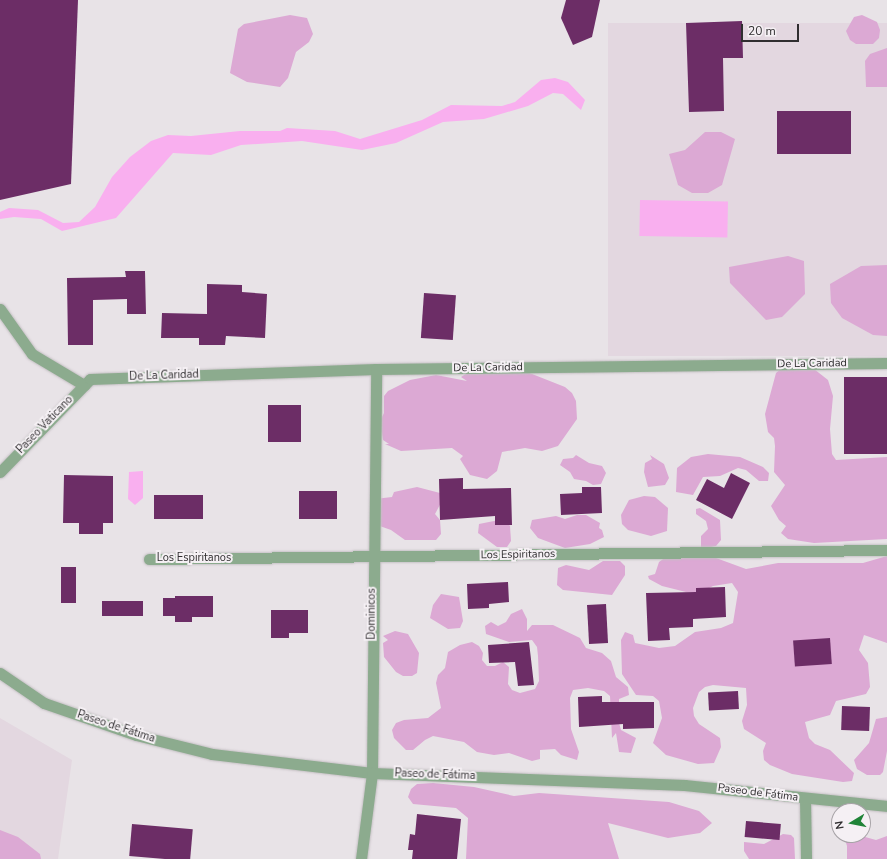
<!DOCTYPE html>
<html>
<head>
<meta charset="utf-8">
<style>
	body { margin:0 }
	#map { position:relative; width:887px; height:859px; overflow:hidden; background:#e8e3e7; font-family:"Nunito Sans",sans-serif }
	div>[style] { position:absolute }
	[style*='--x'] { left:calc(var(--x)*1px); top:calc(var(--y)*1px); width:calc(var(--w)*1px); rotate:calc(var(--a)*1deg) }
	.built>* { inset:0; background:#e3d7e0; transform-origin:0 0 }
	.green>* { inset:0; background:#dca9d4 }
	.water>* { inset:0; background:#f9afef; transform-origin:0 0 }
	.building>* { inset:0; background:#6c2d66; transform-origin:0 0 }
	.roads { filter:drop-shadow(0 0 1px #c3bfc2) drop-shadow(0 0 1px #c3bfc2) }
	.service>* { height:11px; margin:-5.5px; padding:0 5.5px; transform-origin:5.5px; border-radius:5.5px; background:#8cab8e }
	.minor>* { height:11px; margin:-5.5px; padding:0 5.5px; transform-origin:5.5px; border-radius:5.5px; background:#8cab8e }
	.tertiary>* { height:11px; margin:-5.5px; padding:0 5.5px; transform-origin:5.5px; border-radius:5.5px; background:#8cab8e }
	span { translate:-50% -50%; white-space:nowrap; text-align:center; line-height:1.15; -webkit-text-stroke:4px #f5f0f4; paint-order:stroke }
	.street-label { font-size:11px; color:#302e30 }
	.north { position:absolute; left:831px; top:803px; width:40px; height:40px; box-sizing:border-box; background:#f5f0f4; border:1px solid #a6a2a6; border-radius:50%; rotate:260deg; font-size:11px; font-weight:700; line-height:16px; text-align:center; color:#302e30 }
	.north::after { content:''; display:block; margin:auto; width:14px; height:18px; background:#1f8337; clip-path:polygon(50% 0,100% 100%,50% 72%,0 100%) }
	.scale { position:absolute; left:741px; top:24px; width:58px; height:18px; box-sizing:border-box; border:2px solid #302e30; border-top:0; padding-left:5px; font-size:12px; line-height:14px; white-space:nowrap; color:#302e30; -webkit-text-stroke:3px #f5f0f4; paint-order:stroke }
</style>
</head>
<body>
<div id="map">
	<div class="built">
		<i style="left:608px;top:23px;width:279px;height:333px"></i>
		<i style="clip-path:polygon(0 718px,72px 760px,58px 859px,0 859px)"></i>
	</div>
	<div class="green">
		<i style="clip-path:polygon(290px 15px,307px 18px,313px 34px,309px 42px,296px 52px,288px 78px,280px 87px,247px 82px,230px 73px,238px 29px,244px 24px)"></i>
		<i style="clip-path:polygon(862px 15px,877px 22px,880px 30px,879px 38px,873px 44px,856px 44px,850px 40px,846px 31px,854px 17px)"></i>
		<i style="clip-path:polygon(887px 48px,887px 87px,866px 87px,865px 61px,870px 54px)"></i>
		<i style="clip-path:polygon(705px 132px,721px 132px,735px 139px,722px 185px,708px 193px,692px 193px,678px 185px,669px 154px,685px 150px)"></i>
		<i style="clip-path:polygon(788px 256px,804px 261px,805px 294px,782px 317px,766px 320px,730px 283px,729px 267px)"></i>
		<i style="clip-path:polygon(887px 265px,887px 336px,873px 335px,842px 318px,831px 303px,830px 284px,861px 266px)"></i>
		<i style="clip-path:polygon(790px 366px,814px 369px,828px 380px,833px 396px,830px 429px,832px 454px,836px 460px,887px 457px,887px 539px,814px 543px,788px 539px,781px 533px,786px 526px,779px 520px,771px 506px,785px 485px,774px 472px,775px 446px,774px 438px,768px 432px,765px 414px,776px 373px,782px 368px)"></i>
		<i style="clip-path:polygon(472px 370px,527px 372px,565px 387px,572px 393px,576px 401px,577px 419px,558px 446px,542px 451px,525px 448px,502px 452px,497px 471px,487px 479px,470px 475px,460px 459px,463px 456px,452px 448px,401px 451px,385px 444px,389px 444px,383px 440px,380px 421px,384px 413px,384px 396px,388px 391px,410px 380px,436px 375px,467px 381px,461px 377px)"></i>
		<i style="clip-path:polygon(708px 454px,740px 457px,763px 467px,769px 473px,768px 481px,759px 481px,746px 470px,738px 468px,720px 476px,703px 477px,693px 495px,676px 492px,677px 468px,691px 457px)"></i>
		<i style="clip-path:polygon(576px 455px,589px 463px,602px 466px,606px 473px,601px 484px,593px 485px,586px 481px,574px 479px,570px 472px,560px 465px,563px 459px,573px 458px)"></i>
		<i style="clip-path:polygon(650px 455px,664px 464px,669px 478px,665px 485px,648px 487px,644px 472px,645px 463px,652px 459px)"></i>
		<i style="clip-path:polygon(417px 487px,440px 493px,442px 501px,435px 514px,440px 520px,441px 534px,436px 540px,405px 540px,391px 530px,377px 525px,375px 499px,392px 497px,394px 492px)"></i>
		<i style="clip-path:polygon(644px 496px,655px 497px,668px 508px,667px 531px,651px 536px,628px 530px,622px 524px,621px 515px,629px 500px)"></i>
		<i style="clip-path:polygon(700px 508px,720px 520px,721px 540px,716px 546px,701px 549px,701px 536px,708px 529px,706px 521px,696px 514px,696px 509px)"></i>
		<i style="clip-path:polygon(577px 515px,586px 515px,600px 523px,599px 528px,602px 530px,604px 537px,590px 544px,565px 548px,538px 538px,530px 528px,532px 520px,556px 516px,565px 519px)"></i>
		<i style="clip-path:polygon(499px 520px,507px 522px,510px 526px,511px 541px,507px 547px,497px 547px,478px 533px,479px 524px)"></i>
		<i style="clip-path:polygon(684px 553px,716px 558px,746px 569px,778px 563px,863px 563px,887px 556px,887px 643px,864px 635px,859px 650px,868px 663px,870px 687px,866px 694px,836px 701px,830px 715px,805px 722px,809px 738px,815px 744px,830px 750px,854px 773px,852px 781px,843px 782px,792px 774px,770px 765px,764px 760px,763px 751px,766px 743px,744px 729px,742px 721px,747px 705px,746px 688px,713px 685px,705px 687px,699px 692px,693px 708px,694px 716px,699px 724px,720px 738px,721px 747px,714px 763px,698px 764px,666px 755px,653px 743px,662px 718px,659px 701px,653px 696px,636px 695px,622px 674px,621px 640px,625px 632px,633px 635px,635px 643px,659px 648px,675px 646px,695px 632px,721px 628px,733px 623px,738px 592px,732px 583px,713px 586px,701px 592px,686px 592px,662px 586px,649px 579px,648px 576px,655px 574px,659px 562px,670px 554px)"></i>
		<i style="clip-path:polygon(603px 561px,620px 561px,625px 566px,625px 575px,612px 595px,563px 590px,557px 585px,558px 568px,566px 565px,589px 570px)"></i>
		<i style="clip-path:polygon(441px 594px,459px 597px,463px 621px,460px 628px,448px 629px,430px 618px,433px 605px)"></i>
		<i style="clip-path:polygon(522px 609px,527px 619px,527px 631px,532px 625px,553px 625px,580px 638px,586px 648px,602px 653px,611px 661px,616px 677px,628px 687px,629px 695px,619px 699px,619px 723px,621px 730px,636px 738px,631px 753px,619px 752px,616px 733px,612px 738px,610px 696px,604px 691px,588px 688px,573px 690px,570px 698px,571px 729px,579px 752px,577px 760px,561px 755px,555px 749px,540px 750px,540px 759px,532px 761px,509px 753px,494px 755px,477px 752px,464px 742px,433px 736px,425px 740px,413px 750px,406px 750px,394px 738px,392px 730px,396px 723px,404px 720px,428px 718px,441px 708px,436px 683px,438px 675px,445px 668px,448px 652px,460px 645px,472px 642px,479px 646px,483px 653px,482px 660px,487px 666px,495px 666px,503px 662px,509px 667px,508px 684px,512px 690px,520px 693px,535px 689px,539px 681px,538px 656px,537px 647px,532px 640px,509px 642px,486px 634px,485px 626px,491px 622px,498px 626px,506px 622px,511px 614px)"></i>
		<i style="clip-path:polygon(395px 631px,408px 634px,419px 653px,417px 673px,412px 676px,403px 676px,396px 672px,384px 657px,383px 643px,388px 640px,383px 636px)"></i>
		<i style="clip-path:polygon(887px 717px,887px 751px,883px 772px,880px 775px,867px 775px,857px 769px,854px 760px,869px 743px,876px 719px)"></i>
		<i style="clip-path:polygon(433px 783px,474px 787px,514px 796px,539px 793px,669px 802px,699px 811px,712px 823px,700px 833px,668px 838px,608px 823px,619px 859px,466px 859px,468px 818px,456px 808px,413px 804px,408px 797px,411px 789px,417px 784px)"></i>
		<i style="clip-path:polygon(0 830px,18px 837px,40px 854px,41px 859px,0 859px)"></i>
		<i style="clip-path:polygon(783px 834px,791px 835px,794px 838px,795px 859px,749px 859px,744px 851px,744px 842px,764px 844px)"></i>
		<i style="clip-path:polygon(858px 835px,876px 840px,887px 836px,887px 859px,847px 859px,847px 846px,844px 836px)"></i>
	</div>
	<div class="water">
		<i style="clip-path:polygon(555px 78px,568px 82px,585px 100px,581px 110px,563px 94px,553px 93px,528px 106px,484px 119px,443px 122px,396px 143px,362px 150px,302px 141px,241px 145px,211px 155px,173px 153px,116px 218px,62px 231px,41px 219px,14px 217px,0 219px,0 212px,9px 208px,38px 210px,63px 223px,79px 222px,95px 207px,112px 177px,130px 157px,151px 141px,168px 135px,191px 136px,240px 131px,280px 131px,287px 128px,335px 131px,360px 139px,422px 120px,451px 105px,502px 106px,515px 102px,541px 80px)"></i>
		<i style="left:640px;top:200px;width:88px;height:36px;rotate:1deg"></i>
		<i style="clip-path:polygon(143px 471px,143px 498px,135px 505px,128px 499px,129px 472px)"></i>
	</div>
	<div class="building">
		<i style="clip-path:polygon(0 0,78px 0,71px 184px,0 200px)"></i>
		<i style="clip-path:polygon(566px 0,600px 0,592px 37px,573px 45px,561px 18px)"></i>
		<i style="clip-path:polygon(742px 21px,743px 58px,723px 58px,724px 111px,689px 112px,686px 23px)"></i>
		<i style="left:851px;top:111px;width:43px;height:74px;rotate:90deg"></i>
		<i style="clip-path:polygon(125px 271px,145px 271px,146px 314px,127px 314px,127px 299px,93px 300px,93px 345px,68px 345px,67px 278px,126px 277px)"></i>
		<i style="clip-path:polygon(207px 284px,242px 285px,242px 292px,267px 294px,265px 338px,226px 336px,225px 345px,199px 345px,199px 338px,161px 338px,162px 313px,207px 314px)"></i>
		<i style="left:424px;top:293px;width:32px;height:45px;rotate:4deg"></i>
		<i style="left:887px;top:377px;width:77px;height:43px;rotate:90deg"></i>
		<i style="left:268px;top:405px;width:33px;height:37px"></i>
		<i style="clip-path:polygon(731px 473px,750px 483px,732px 519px,696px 500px,707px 479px,724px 488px)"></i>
		<i style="clip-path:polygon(64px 475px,113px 476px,113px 523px,103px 523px,103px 534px,79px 534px,79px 523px,63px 523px)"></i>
		<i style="clip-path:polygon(463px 478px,463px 489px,511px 488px,512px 525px,495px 525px,495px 516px,440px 520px,439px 479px)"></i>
		<i style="clip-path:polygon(582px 487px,601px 487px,602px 513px,561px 515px,560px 494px,582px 493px)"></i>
		<i style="left:299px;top:491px;width:38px;height:28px"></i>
		<i style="left:154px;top:495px;width:49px;height:24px"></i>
		<i style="left:61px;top:567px;width:15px;height:36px"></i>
		<i style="clip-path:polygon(508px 582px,509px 602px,489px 604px,489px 608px,468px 609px,467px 584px)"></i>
		<i style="clip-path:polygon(725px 587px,726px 617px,693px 619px,693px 627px,669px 628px,670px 640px,648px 641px,646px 593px,696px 592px,696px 588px)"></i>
		<i style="clip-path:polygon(175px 596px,213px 596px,213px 617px,192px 617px,192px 622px,175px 622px,175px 616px,163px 616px,163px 598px,175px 598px)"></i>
		<i style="left:102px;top:601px;width:41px;height:15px"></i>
		<i style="left:606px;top:604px;width:39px;height:19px;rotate:87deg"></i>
		<i style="clip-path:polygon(271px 610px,308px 610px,308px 633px,289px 633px,289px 638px,271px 638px)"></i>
		<i style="left:830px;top:638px;width:26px;height:37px;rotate:86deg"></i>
		<i style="clip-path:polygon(529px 642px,534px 685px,518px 686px,515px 662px,489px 663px,488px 645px)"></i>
		<i style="left:738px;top:691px;width:18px;height:30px;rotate:87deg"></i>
		<i style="clip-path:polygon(602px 696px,602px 702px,654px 702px,654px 728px,623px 729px,623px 724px,579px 727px,578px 697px)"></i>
		<i style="left:842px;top:706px;width:28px;height:24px;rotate:2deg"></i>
		<i style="clip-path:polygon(417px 814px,461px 819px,457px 859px,412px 859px,413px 850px,408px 850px,410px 834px,415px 835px)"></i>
		<i style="left:746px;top:821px;width:35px;height:16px;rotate:5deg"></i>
		<i style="left:132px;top:824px;width:61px;height:32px;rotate:5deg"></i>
	</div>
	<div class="roads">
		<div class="service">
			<i style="--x:0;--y:309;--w:55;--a:54.6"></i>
			<i style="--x:32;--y:354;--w:61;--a:30.8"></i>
		</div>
		<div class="minor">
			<i style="--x:0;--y:472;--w:129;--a:-45.9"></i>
			<i style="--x:90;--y:379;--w:286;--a:-2"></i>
			<i style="--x:376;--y:369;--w:511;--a:-0.67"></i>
			<i style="--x:149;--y:559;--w:738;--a:-0.7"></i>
			<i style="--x:805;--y:799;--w:60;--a:89"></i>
			<i style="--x:361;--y:859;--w:87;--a:-82.7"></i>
			<i style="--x:372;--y:773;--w:404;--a:-89.4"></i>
		</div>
		<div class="tertiary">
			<i style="--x:0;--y:673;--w:53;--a:34.3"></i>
			<i style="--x:44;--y:703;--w:97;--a:19.2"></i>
			<i style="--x:136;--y:735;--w:78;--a:14"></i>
			<i style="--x:212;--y:754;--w:161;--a:6.8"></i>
			<i style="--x:372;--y:773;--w:313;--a:2.2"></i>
			<i style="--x:685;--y:785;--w:203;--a:5.9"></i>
		</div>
	</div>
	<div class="street-label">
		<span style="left:812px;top:364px;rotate:-1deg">De La Caridad</span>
		<span style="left:488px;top:368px;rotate:-1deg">De La Caridad</span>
		<span style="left:164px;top:376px;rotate:-2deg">De La Caridad</span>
		<span style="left:45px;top:425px;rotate:-46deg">Paseo Vaticano</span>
		<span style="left:518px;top:555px;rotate:-1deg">Los Espiritanos</span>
		<span style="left:194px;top:558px">Los Espiritanos</span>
		<span style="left:372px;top:614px;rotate:-90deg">Dominicos</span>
		<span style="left:116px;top:727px;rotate:18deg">Paseo de Fátima</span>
		<span style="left:435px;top:775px;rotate:2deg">Paseo de Fátima</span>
		<span style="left:758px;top:793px;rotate:7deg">Paseo de Fátima</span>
	</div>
	<div class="north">N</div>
	<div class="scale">20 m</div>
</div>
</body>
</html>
